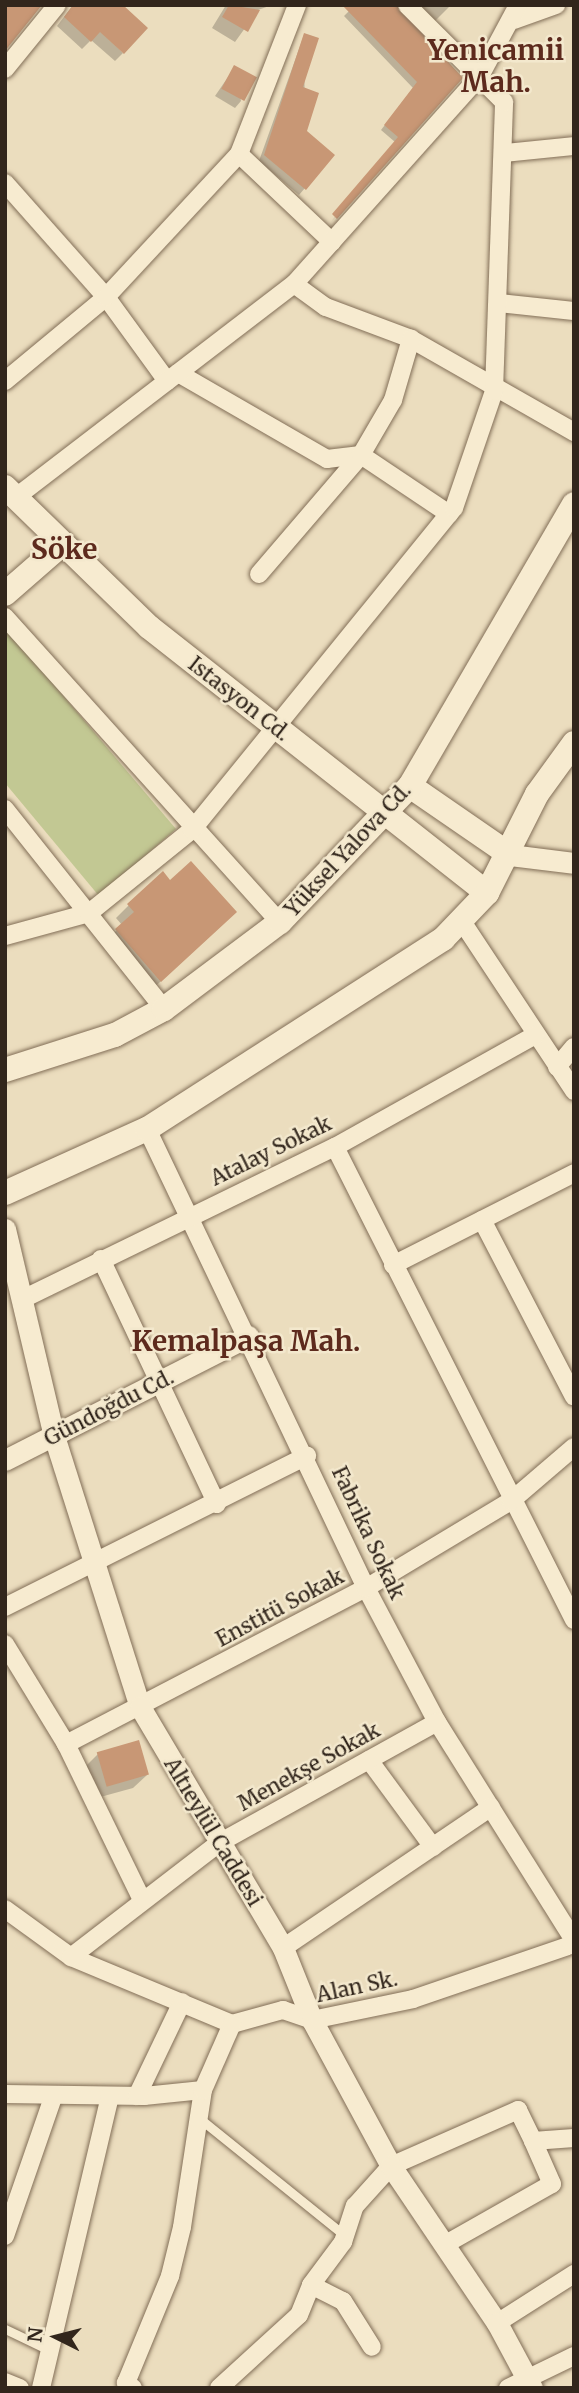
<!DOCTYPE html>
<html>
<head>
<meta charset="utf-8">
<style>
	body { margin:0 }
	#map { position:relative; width:579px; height:2393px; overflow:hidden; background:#ebddbe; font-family:Merriweather,serif }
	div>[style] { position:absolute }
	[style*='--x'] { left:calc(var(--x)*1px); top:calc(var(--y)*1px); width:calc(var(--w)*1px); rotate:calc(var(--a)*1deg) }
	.green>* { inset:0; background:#c2c893 }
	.shadow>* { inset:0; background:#0003 }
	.building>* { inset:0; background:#c89775; transform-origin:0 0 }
	.roads { filter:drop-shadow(0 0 2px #826e57) drop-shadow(0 0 2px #826e57) }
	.service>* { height:9px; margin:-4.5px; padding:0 4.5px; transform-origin:4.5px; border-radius:4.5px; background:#f7ebd0 }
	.minor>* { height:18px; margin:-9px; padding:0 9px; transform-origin:9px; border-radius:9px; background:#f7ebd0 }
	.tertiary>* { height:21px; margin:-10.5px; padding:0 10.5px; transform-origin:10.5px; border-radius:10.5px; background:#f7ebd0 }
	.secondary>* { height:24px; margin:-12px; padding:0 12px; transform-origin:12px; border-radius:12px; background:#f7ebd0 }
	span { translate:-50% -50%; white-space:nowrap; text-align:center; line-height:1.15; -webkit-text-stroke:5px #f3e8cd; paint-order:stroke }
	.street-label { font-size:21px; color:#32261c }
	.district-label { font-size:28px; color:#5d2a1d; font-weight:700 }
	.frame { position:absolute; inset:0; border:7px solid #32261c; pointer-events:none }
	.north { position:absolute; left:21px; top:2302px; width:70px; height:70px; -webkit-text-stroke:5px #f3e8cd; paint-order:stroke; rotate:276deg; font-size:19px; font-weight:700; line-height:28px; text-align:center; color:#32261c }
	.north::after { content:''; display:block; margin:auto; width:24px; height:32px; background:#32261c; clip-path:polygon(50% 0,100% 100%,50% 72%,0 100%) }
</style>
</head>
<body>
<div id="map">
	<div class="green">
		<i style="clip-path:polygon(5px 627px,176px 829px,99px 896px,5px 783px)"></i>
	</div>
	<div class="shadow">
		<i style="clip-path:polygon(73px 5px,123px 53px,115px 61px,91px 40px,82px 49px,57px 26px)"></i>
		<i style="clip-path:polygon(226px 5px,272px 5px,258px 10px,235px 42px,212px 28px)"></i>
		<i style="clip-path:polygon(355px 5px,461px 78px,331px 222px,395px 142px,381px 130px,413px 88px,344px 16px)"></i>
		<i style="clip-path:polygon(410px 5px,451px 5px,430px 26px)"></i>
		<i style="clip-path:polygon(304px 35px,305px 132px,333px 155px,299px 195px,259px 161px)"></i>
		<i style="clip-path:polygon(235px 67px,241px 101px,235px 108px,215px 96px)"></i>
		<i style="clip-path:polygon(129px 905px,222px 925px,147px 994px,103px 944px,122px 925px,116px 918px)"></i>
		<i style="clip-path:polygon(98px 1754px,147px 1775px,133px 1788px,93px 1799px,85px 1767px)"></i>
	</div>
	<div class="building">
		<i style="clip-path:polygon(5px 5px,42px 5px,5px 51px)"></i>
		<i style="clip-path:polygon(73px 5px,123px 5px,148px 28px,124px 54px,100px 32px,91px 42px,64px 17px)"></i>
		<i style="clip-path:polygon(229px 5px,260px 10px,248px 32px,222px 17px)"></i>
		<i style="clip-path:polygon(342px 5px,396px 5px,463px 78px,337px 219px,332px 214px,398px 137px,384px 125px,417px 82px)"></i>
		<i style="clip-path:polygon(304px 33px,319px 38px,303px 87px,319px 93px,307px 131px,335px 155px,306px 190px,264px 155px)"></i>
		<i style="left:234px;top:65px;width:26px;height:27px;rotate:28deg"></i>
		<i style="clip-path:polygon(191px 861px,237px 912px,161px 982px,115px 929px,134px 912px,127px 904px,163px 871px,170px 880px)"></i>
		<i style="left:139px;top:1740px;width:36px;height:44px;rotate:74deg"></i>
	</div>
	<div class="roads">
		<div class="service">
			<i style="--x:199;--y:2118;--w:188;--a:38.9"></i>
			<i style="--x:5;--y:2329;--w:47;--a:25.5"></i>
		</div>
		<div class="minor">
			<i style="--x:514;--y:20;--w:45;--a:-19.7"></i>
			<i style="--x:5;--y:69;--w:82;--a:-50.9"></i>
			<i style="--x:505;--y:153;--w:69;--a:-5.8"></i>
			<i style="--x:239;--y:154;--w:128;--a:43.4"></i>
			<i style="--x:5;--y:183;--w:152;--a:48.5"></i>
			<i style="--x:106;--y:297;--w:104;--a:54"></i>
			<i style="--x:294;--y:284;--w:39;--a:36"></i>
			<i style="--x:326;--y:307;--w:91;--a:20.6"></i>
			<i style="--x:411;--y:339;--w:188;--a:29.7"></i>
			<i style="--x:499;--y:303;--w:75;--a:6.1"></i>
			<i style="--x:178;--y:373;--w:172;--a:30"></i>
			<i style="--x:327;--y:459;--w:34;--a:-7"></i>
			<i style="--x:361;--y:455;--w:106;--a:33.8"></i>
			<i style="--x:5;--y:381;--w:131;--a:-39.7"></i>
			<i style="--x:106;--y:297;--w:195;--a:-47.1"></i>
			<i style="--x:239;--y:154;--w:160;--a:-68.7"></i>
			<i style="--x:15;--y:498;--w:352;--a:-37.5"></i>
			<i style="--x:294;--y:284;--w:279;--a:-48.2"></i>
			<i style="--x:480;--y:76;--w:81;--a:-61.8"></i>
			<i style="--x:259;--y:574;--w:157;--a:-49.4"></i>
			<i style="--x:361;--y:455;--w:64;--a:-59.8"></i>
			<i style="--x:393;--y:400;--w:64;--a:-73.6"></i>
			<i style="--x:5;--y:617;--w:411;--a:48"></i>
			<i style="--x:5;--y:809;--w:256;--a:51.5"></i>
			<i style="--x:461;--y:920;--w:205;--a:56.5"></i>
			<i style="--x:5;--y:936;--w:87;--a:-15.3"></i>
			<i style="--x:89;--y:913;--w:132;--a:-38.9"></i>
			<i style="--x:192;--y:830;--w:415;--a:-50.9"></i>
			<i style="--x:454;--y:508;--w:124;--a:-71.1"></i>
			<i style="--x:494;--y:391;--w:289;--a:-88"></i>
			<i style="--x:504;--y:102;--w:137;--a:-135"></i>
			<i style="--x:557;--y:1067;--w:26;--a:-50"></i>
			<i style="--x:147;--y:1129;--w:509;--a:64.49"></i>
			<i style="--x:366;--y:1588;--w:152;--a:62.1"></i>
			<i style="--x:437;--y:1722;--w:257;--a:57.9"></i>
			<i style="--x:335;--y:1147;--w:530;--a:63.19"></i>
			<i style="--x:482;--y:1220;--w:199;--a:62.5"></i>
			<i style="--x:101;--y:1259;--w:271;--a:64.7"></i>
			<i style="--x:393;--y:1265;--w:203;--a:-26.9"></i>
			<i style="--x:23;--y:1299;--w:347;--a:-26"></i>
			<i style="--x:335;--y:1147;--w:229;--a:-29.2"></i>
			<i style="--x:5;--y:1607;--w:338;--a:-26.6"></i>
			<i style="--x:5;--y:1644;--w:117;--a:58.6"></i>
			<i style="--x:66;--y:1744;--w:174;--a:64"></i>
			<i style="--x:66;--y:1744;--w:338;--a:-27.5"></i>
			<i style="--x:366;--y:1588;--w:169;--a:-31"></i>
			<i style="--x:511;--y:1501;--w:83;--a:-40.6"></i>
			<i style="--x:369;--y:1760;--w:108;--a:53.7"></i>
			<i style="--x:5;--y:1909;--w:82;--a:36"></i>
			<i style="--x:71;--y:1957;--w:174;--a:22.6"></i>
			<i style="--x:232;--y:2024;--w:53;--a:-15.4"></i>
			<i style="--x:283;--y:2010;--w:31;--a:19"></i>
			<i style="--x:312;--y:2020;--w:103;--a:-11.7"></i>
			<i style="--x:413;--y:1999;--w:170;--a:-18.9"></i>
			<i style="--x:283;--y:1948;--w:251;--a:-34.1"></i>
			<i style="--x:71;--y:1957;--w:187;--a:-37.6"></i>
			<i style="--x:219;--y:1843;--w:249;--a:-29"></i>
			<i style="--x:5;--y:2094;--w:139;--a:0.8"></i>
			<i style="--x:144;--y:2096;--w:59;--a:-5.8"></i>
			<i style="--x:137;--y:2096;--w:104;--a:-64.4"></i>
			<i style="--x:5;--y:2236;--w:147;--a:-70.9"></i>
			<i style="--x:444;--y:2245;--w:124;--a:-29.5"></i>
			<i style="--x:552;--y:2184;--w:47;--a:-113.8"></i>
			<i style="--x:311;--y:2285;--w:36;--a:27"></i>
			<i style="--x:343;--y:2301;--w:54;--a:57.8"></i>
			<i style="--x:497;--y:2323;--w:91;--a:-32.5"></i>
			<i style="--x:5;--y:2382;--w:16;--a:22"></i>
			<i style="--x:41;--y:2388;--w:300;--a:-76.7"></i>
			<i style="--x:133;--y:2388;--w:9;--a:-144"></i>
			<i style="--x:126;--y:2383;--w:116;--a:-67.6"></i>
			<i style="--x:170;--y:2276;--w:50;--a:-76.2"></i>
			<i style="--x:182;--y:2227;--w:139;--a:-81.3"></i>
			<i style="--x:203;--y:2090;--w:72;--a:-66.3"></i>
			<i style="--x:219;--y:2388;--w:108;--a:-42.4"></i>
			<i style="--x:299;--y:2315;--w:32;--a:-68"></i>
			<i style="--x:311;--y:2285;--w:54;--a:-53.3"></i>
			<i style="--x:343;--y:2242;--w:38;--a:-72"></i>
			<i style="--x:355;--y:2206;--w:54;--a:-48"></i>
			<i style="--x:391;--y:2166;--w:139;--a:-23.8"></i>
			<i style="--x:518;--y:2110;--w:34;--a:64"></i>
			<i style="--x:533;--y:2141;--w:41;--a:-4.2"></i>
			<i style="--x:508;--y:2388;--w:73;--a:-25.9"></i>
		</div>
		<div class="tertiary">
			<i style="--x:510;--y:855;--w:64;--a:7.1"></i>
			<i style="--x:5;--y:1229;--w:213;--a:76.7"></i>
			<i style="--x:54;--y:1436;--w:284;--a:72.4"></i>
			<i style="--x:140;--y:1707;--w:280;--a:59.3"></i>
			<i style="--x:283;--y:1948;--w:78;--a:68.1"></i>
			<i style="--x:312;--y:2020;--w:166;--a:61.6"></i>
			<i style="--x:391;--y:2166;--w:189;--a:56"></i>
			<i style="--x:497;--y:2323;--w:74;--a:61.7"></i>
			<i style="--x:5;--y:1460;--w:273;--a:-27"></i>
		</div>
		<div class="secondary">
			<i style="--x:5;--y:487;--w:201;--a:44.2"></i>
			<i style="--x:149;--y:627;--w:430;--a:38.2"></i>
			<i style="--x:5;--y:594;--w:73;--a:-41.1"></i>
			<i style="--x:410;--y:786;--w:121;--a:34.6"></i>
			<i style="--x:5;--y:1070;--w:115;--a:-17.7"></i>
			<i style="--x:115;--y:1035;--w:55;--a:-28"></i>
			<i style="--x:164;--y:1009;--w:145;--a:-36.9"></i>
			<i style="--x:280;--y:922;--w:188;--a:-46.3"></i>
			<i style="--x:410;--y:786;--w:326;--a:-59.8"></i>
			<i style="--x:5;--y:1193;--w:156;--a:-24.3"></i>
			<i style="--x:147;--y:1129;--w:352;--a:-32.7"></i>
			<i style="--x:443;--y:939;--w:64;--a:-46.3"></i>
			<i style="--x:487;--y:893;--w:111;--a:-63.2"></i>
			<i style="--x:537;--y:794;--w:63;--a:-54"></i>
		</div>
	</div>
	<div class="street-label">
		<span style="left:239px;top:699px;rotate:38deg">Istasyon Cd.</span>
		<span style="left:348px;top:850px;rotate:-47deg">Yüksel Yalova Cd.</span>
		<span style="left:271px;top:1151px;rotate:-26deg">Atalay Sokak</span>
		<span style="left:109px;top:1408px;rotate:-27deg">Gündoğdu Cd.</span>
		<span style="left:368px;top:1533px;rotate:65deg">Fabrika Sokak</span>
		<span style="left:280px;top:1608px;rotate:-28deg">Enstitü Sokak</span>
		<span style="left:309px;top:1767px;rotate:-29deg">Menekşe Sokak</span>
		<span style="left:213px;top:1832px;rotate:59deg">Altıeylül Caddesi</span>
		<span style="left:357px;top:1987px;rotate:-12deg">Alan Sk.</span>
	</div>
	<div class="district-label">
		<span style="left:496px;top:66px">Yenicamii<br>Mah.</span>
		<span style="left:64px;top:549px">Söke</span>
		<span style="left:246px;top:1341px">Kemalpaşa Mah.</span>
	</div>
	<div class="frame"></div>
	<div class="north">N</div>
</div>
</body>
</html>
